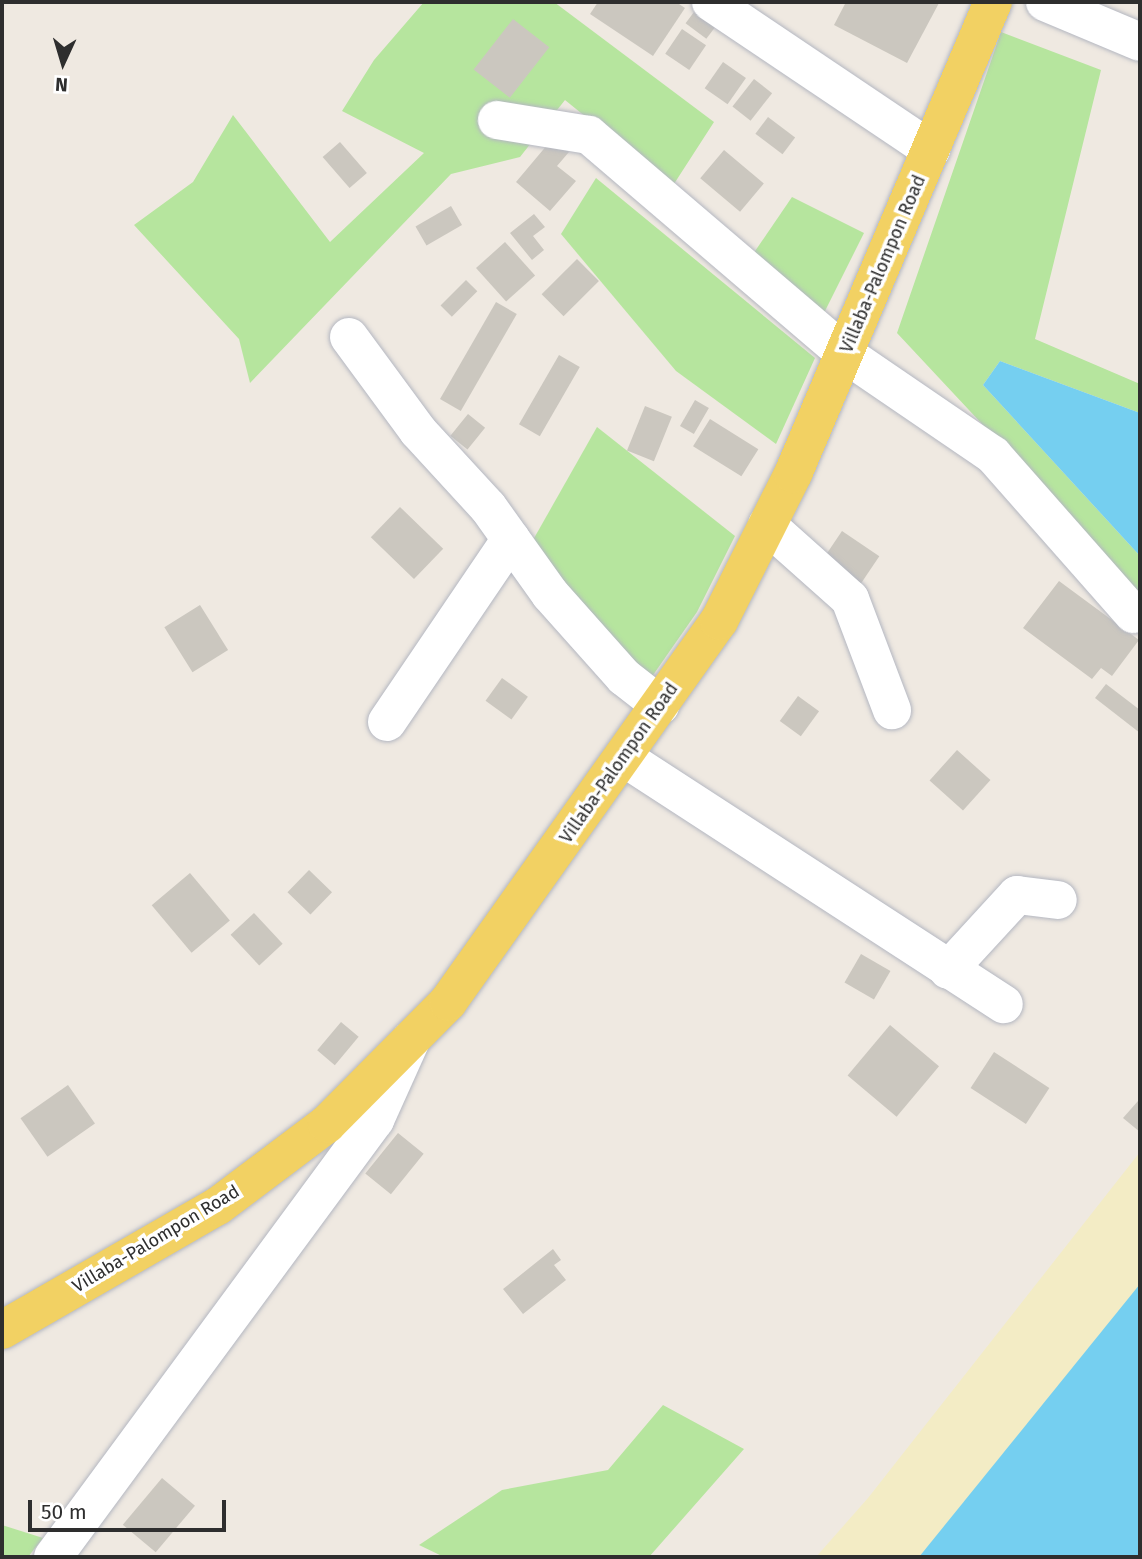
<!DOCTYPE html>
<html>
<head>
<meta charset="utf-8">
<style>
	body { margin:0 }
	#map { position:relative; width:1142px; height:1559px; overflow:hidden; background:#efe9e1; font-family:"Fira Sans",sans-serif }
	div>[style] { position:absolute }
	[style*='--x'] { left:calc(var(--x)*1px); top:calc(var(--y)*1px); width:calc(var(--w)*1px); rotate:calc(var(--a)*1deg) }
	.green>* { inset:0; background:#b6e59e }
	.sand>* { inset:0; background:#f3ecc5 }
	.water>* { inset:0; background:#75cff0 }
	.building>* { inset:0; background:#cbc7bf; transform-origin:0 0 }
	.roads { filter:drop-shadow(0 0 2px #b4b7c1) drop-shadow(0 0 2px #b4b7c1) }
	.minor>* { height:38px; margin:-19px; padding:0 19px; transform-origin:19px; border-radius:19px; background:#fff }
	.major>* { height:38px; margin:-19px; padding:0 19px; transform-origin:19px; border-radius:19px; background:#f2d163 }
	span { translate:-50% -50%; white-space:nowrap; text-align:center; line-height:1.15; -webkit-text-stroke:7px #fff; paint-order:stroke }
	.street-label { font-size:18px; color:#2e2e2e }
	.frame { position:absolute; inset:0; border:4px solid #2e2e2e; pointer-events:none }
	.north { position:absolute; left:28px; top:28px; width:70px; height:70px; -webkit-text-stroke:5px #fff; paint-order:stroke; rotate:184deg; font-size:19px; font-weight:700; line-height:28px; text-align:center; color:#2e2e2e }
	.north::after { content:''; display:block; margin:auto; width:24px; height:32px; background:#2e2e2e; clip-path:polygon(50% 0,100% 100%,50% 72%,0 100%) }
	.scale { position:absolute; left:28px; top:1500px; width:198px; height:32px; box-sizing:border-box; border:4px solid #2e2e2e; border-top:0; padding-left:9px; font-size:21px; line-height:24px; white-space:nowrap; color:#2e2e2e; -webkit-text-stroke:5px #fff; paint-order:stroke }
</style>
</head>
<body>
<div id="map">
	<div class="green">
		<i style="clip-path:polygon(424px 2px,554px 2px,714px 122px,672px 187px,565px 100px,520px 157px,451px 174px,250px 383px,239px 339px,134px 225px,193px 182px,233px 115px,330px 242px,424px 153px,342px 111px,374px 60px)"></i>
		<i style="clip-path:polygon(1001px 32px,1101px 70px,1035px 339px,1140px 384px,1140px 413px,1000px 361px,983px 385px,1140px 556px,1140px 593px,897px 333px)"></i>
		<i style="clip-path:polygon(596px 178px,815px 358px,776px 444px,676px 371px,561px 234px)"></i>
		<i style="clip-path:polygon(792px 197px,864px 233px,824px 313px,751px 257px)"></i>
		<i style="clip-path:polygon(597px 427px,735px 536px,697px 612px,651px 678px,584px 617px,533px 540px)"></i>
		<i style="clip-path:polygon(663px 1405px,744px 1449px,649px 1557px,444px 1557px,419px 1545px,502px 1490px,608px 1470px)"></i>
		<i style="clip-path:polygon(2px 1525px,43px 1538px,28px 1557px,2px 1557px)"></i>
	</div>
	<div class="sand">
		<i style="clip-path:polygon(1140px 1152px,1140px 1557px,816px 1557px,868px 1498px)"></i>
	</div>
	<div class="water">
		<i style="clip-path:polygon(1000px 361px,1140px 413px,1140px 556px,983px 385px)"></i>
		<i style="clip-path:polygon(1140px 1284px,1140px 1557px,919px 1557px)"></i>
	</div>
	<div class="building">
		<i style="clip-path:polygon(598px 2px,676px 2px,685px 8px,653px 56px,590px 14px)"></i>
		<i style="clip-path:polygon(846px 2px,937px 2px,939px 3px,907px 63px,834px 25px)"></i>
		<i style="left:700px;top:4px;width:26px;height:24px;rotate:37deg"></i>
		<i style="left:513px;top:19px;width:46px;height:64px;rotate:38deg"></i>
		<i style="left:682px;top:29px;width:29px;height:30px;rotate:34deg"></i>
		<i style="left:723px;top:62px;width:28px;height:32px;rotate:35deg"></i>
		<i style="left:754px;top:79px;width:23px;height:35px;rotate:38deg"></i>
		<i style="left:768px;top:117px;width:34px;height:21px;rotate:37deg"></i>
		<i style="clip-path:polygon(553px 138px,569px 152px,557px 166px,576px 181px,550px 211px,516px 182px)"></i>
		<i style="left:340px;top:142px;width:41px;height:23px;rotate:49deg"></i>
		<i style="left:724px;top:150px;width:52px;height:37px;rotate:40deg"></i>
		<i style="left:451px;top:206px;width:22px;height:41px;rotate:60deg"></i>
		<i style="clip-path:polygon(534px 214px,545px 227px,533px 236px,544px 250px,532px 260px,510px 233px)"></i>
		<i style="left:505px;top:242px;width:45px;height:39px;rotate:48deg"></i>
		<i style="left:577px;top:259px;width:31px;height:50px;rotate:45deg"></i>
		<i style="left:466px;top:280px;width:16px;height:36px;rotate:45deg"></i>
		<i style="left:496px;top:302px;width:24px;height:112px;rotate:30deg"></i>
		<i style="left:559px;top:355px;width:24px;height:80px;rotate:30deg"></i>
		<i style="left:695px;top:400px;width:16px;height:30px;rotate:30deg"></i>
		<i style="left:645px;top:406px;width:29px;height:48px;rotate:22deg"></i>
		<i style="left:468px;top:414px;width:22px;height:28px;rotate:39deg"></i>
		<i style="left:710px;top:419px;width:57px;height:32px;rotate:32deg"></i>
		<i style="left:400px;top:507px;width:60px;height:42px;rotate:44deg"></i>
		<i style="left:842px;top:531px;width:45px;height:41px;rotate:34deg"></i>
		<i style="clip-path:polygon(1059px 581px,1139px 640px,1112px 676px,1101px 668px,1092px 679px,1023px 628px)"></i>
		<i style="left:200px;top:605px;width:53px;height:42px;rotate:58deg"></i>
		<i style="left:502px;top:678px;width:32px;height:28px;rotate:36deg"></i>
		<i style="clip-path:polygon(1106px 684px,1140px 710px,1140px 733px,1095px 698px)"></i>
		<i style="left:798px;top:696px;width:26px;height:31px;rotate:36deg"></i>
		<i style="left:957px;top:750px;width:45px;height:41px;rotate:42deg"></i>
		<i style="left:309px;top:870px;width:32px;height:31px;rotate:44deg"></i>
		<i style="left:190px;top:873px;width:62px;height:50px;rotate:50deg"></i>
		<i style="left:254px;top:913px;width:42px;height:32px;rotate:47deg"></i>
		<i style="left:861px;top:954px;width:34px;height:33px;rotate:30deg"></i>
		<i style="left:341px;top:1022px;width:23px;height:37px;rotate:40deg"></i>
		<i style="left:890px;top:1025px;width:64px;height:66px;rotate:40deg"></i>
		<i style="left:994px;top:1052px;width:66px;height:43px;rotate:33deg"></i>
		<i style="left:68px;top:1085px;width:47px;height:58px;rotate:55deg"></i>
		<i style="clip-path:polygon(1138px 1101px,1140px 1103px,1140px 1132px,1123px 1118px)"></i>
		<i style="left:398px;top:1133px;width:33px;height:52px;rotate:39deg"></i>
		<i style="clip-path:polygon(553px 1249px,561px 1260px,554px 1265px,566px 1280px,523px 1314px,503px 1289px)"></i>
		<i style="left:162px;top:1478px;width:43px;height:61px;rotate:40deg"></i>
	</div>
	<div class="roads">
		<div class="minor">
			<i style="--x:711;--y:2;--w:265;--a:33.9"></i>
			<i style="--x:1045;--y:2;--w:103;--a:22.8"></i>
			<i style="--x:497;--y:120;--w:93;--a:9.3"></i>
			<i style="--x:589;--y:135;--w:337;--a:40.5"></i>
			<i style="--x:845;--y:354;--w:179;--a:34.3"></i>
			<i style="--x:993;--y:455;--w:212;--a:48.6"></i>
			<i style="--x:349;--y:337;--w:117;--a:53.7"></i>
			<i style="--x:418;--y:431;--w:103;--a:47.4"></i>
			<i style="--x:488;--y:507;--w:107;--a:54.5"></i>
			<i style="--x:550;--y:594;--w:111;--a:48.3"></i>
			<i style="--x:624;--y:677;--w:46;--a:37.9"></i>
			<i style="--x:767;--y:525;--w:111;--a:41.7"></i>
			<i style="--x:850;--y:599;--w:119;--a:69.3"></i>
			<i style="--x:387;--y:722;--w:221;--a:-55.9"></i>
			<i style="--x:623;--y:757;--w:454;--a:33"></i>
			<i style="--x:948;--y:970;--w:102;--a:-47.4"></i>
			<i style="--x:1017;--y:895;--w:41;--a:7"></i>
			<i style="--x:53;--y:1557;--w:543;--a:-53.62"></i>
			<i style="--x:375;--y:1120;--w:88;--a:-65.8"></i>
		</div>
		<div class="major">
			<i style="--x:2;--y:1330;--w:249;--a:-29.9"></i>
			<i style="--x:218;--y:1206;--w:136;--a:-37"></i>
			<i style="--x:327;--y:1124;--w:172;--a:-45.2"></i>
			<i style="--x:448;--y:1002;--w:468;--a:-54.6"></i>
			<i style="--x:719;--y:621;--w:165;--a:-63.3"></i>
			<i style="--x:793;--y:474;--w:513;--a:-67.04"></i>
		</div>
	</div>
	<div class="street-label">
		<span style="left:883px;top:264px;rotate:-67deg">Villaba-Palompon Road</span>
		<span style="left:619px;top:763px;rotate:-55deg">Villaba-Palompon Road</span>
		<span style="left:156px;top:1239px;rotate:-31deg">Villaba-Palompon Road</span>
	</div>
	<div class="frame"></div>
	<div class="north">N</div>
	<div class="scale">50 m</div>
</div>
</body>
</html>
